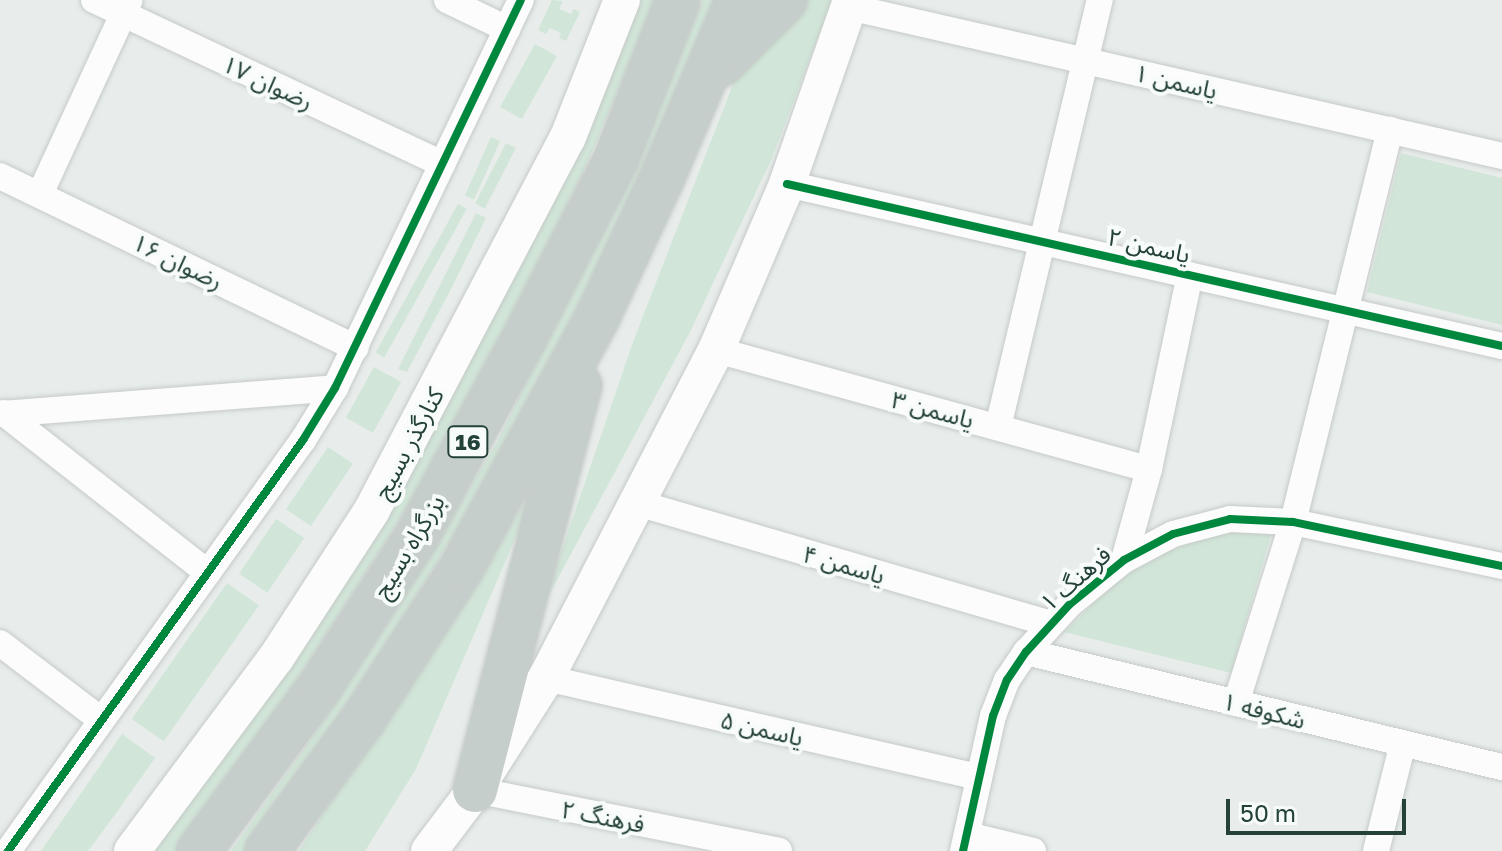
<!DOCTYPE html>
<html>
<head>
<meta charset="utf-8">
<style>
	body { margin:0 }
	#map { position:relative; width:1502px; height:851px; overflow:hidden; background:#e8edeb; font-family:"Golos Text","Noto Sans Arabic",sans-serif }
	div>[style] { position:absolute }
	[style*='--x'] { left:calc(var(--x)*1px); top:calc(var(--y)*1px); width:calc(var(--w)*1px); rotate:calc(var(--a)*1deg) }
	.green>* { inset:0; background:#d1e6d8; transform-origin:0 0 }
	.roads { filter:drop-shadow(0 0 2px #c5cac8) drop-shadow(0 0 2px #c5cac8) }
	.minor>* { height:26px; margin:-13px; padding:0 13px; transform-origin:13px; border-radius:13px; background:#fcfcfc }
	.secondary>* { height:36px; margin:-18px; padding:0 18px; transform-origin:18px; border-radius:18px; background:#fcfcfc }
	.trunk>* { height:44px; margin:-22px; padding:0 22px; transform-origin:22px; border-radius:22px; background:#c6cecc }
	.cycleway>* { height:8px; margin:-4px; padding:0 4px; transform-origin:4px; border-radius:4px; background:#00873e }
	span { translate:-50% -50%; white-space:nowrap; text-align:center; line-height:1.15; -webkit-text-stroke:8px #f7fbf9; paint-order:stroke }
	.shield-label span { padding:2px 6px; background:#f7fbf9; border:2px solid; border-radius:6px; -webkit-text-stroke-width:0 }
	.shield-label { font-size:22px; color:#24423a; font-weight:700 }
	.street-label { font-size:24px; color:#24423a }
	.scale { position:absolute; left:1226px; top:799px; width:180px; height:36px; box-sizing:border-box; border:4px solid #24423a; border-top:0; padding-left:10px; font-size:24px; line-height:28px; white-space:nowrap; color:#24423a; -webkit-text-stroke:6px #f7fbf9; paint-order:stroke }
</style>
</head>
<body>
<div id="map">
	<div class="green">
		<i style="clip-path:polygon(552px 0,563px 1px,559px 9px,571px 14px,574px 9px,580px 12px,566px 41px,559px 38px,561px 33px,550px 28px,546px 34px,538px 30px)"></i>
		<i style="clip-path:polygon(638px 0,656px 0,589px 159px,511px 322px,416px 494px,292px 688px,178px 851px,151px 851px,203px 780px)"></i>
		<i style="clip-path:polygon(703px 0,716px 0,620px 226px,509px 446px,326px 741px,248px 851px,231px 851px,314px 735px,400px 604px,497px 442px,606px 221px)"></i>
		<i style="clip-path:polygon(800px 0,832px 0,772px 158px,690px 332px,542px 608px,633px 342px,742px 61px)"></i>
		<i style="left:535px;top:44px;width:25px;height:72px;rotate:29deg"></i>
		<i style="left:491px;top:137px;width:10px;height:64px;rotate:24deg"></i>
		<i style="left:506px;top:143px;width:11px;height:68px;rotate:27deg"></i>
		<i style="clip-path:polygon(1401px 153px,1502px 178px,1502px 325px,1367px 292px)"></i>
		<i style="left:458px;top:204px;width:10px;height:170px;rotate:29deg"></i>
		<i style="clip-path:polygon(476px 213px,486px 218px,451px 289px,407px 372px,398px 369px)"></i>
		<i style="left:374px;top:367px;width:31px;height:58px;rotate:29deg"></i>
		<i style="left:328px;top:447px;width:30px;height:75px;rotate:34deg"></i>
		<i style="clip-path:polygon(543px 474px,416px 769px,365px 851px,299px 851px)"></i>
		<i style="left:276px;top:519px;width:34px;height:66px;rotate:34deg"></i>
		<i style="clip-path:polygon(1249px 528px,1273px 528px,1231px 673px,1064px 632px,1121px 577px,1169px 551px,1209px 536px)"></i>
		<i style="left:227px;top:583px;width:39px;height:166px;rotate:35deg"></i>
		<i style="clip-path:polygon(122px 734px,155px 758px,117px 812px,88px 851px,41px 851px)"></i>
	</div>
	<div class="roads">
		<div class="minor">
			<i style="--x:94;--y:0;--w:385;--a:25.2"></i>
			<i style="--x:447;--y:0;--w:67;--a:25.8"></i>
			<i style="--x:849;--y:7;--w:670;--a:12.85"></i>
			<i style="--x:0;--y:176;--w:395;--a:25.8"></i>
			<i style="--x:787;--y:184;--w:733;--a:12.77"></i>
			<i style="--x:40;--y:194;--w:213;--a:-65.2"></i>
			<i style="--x:716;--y:350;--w:449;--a:15.4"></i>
			<i style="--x:4;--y:413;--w:259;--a:38.1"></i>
			<i style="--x:0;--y:414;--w:336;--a:-4.4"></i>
			<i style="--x:998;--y:427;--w:439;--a:-76.6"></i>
			<i style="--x:637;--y:503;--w:430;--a:16.3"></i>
			<i style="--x:1124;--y:560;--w:94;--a:-74.6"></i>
			<i style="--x:1149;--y:469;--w:198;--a:-78.1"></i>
			<i style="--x:0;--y:643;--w:127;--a:37.3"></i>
			<i style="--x:1026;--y:652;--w:490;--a:13.6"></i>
			<i style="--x:546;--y:678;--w:443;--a:12.9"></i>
			<i style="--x:1236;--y:703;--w:190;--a:-72.5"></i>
			<i style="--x:1293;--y:522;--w:404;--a:-76.1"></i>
			<i style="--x:475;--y:790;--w:310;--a:11.3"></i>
			<i style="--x:967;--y:835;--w:68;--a:13.6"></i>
			<i style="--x:8;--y:851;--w:506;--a:-54.33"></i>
			<i style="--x:303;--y:440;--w:61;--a:-58.4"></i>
			<i style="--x:335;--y:388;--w:430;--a:-64.4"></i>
			<i style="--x:963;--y:851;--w:138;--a:-77.5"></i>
			<i style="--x:993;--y:716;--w:39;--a:-69"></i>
			<i style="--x:1007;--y:680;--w:34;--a:-56"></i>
			<i style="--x:1026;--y:652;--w:64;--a:-47.5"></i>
			<i style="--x:1069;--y:605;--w:71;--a:-39.3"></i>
			<i style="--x:1124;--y:560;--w:55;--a:-28"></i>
			<i style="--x:1173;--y:534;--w:59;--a:-14.7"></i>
			<i style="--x:1230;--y:519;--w:63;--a:2.7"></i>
			<i style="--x:1293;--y:522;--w:214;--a:11.9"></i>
			<i style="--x:1376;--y:851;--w:111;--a:-76"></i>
		</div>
		<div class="secondary">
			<i style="--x:132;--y:851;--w:241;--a:-53.3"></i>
			<i style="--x:276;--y:658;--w:176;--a:-57"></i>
			<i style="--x:372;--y:510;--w:421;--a:-62.3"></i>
			<i style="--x:568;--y:137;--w:147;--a:-68.5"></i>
			<i style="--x:429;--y:851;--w:76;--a:-53"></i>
			<i style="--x:475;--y:790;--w:133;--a:-57.6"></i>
			<i style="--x:546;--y:678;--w:369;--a:-62.6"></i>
			<i style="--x:716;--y:350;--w:181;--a:-66.8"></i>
			<i style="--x:787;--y:184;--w:195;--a:-70.8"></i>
		</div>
		<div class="trunk">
			<i style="--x:720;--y:65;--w:92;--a:-45"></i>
			<i style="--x:475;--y:790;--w:418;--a:-75.5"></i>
			<i style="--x:199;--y:851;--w:202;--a:-53.6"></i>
			<i style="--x:319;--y:688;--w:181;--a:-57.2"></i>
			<i style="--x:417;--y:536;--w:226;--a:-61.5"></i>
			<i style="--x:525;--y:337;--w:200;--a:-62.9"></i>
			<i style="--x:616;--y:159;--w:171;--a:-68.7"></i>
			<i style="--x:267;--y:851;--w:162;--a:-53.8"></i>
			<i style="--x:363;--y:720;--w:182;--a:-57.1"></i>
			<i style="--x:462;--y:567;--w:285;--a:-61.5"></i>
			<i style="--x:598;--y:316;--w:149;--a:-65"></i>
			<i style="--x:661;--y:181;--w:197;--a:-67"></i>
		</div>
	</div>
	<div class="cycleway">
		<i style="--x:787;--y:184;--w:733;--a:12.77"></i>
		<i style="--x:8;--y:851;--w:506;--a:-54.33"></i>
		<i style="--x:303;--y:440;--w:61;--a:-58.4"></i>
		<i style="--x:335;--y:388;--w:430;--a:-64.4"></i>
		<i style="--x:963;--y:851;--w:138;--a:-77.5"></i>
		<i style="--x:993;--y:716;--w:39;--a:-69"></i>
		<i style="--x:1007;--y:680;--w:34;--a:-56"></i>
		<i style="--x:1026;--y:652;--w:64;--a:-47.5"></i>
		<i style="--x:1069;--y:605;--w:71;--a:-39.3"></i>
		<i style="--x:1124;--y:560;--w:55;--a:-28"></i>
		<i style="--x:1173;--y:534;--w:59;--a:-14.7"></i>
		<i style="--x:1230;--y:519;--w:63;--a:2.7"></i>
		<i style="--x:1293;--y:522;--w:214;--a:11.9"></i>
	</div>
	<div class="shield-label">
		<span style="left:468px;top:442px">16</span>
	</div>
	<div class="street-label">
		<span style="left:1176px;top:81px;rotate:13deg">یاسمن ۱</span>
		<span style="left:268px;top:82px;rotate:25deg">رضوان ۱۷</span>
		<span style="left:1149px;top:245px;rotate:13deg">یاسمن ۲</span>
		<span style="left:178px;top:261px;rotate:26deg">رضوان ۱۶</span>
		<span style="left:933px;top:409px;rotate:15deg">یاسمن ۳</span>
		<span style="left:408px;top:443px;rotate:-62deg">کنارگذر بسیج</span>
		<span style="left:408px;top:546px;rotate:-59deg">بزرگراه بسیج</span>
		<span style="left:844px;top:564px;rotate:16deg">یاسمن ۴</span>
		<span style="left:1075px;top:578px;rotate:-41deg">فرهنگ ۱</span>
		<span style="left:1264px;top:710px;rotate:14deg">شکوفه ۱</span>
		<span style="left:762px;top:728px;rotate:13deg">یاسمن ۵</span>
		<span style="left:603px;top:816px;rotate:11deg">فرهنگ ۲</span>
	</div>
	<div class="scale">50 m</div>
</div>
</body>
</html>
